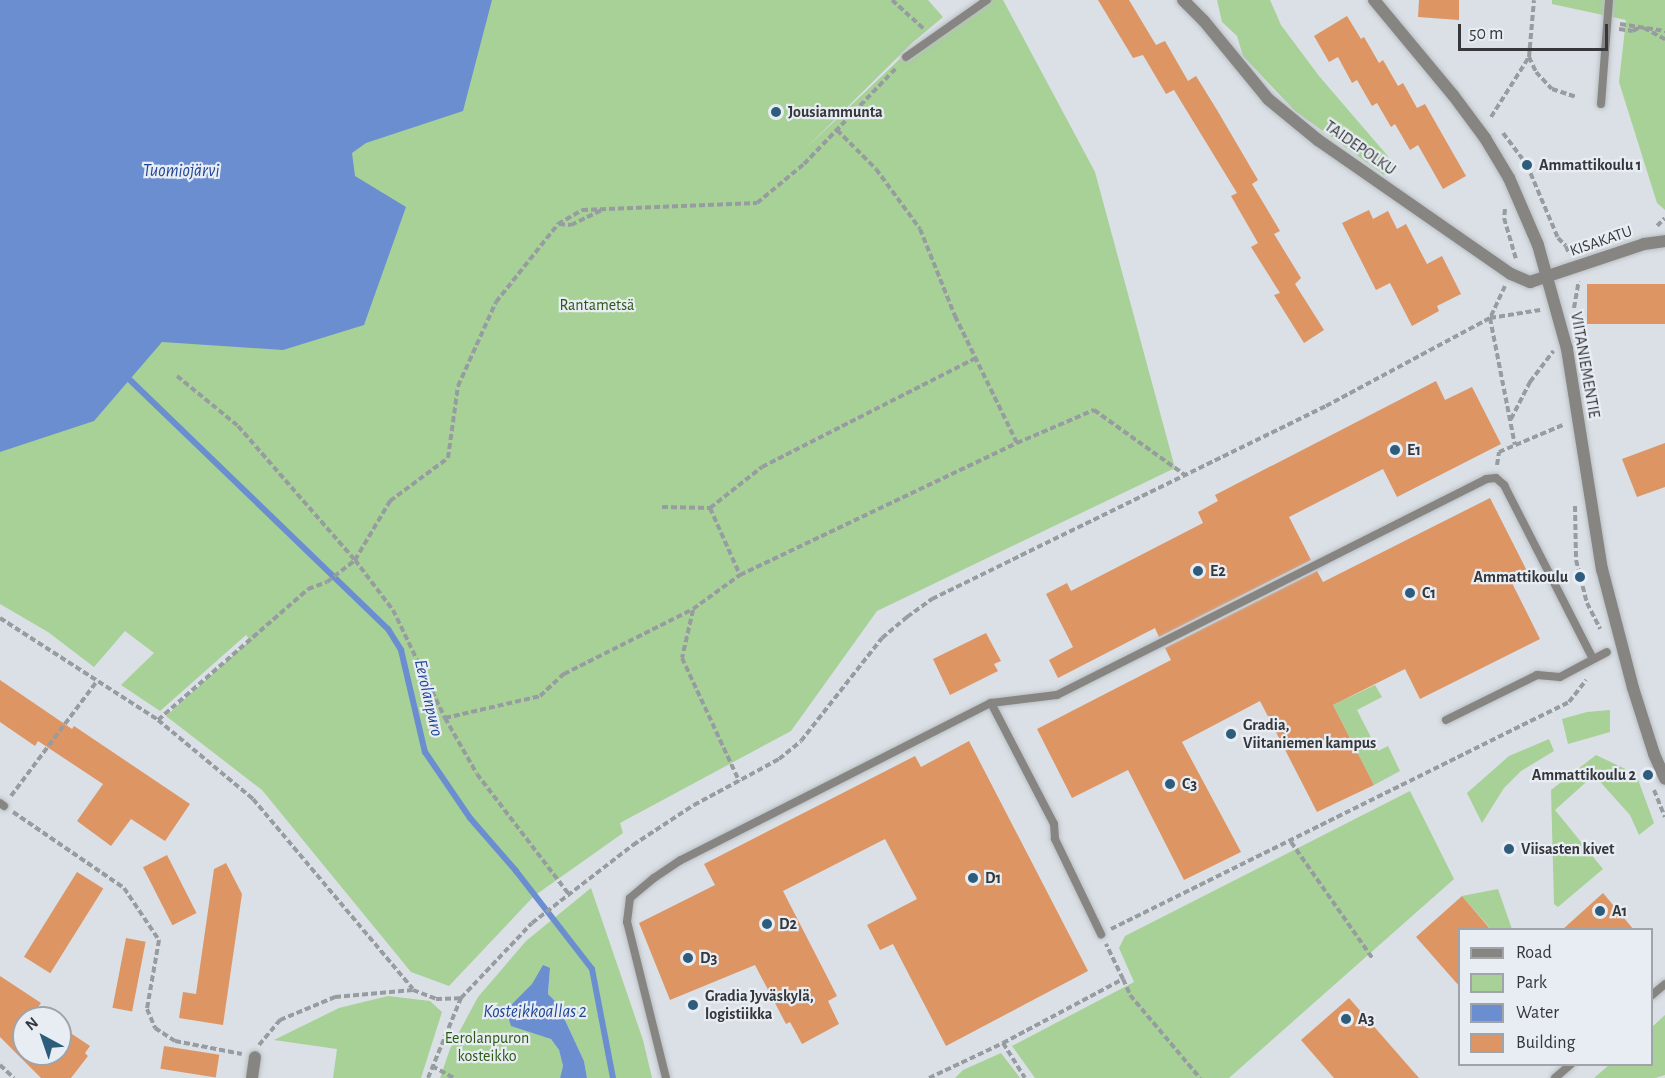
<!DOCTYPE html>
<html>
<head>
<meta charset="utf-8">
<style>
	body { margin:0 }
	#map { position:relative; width:1665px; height:1078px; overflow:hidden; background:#dae0e5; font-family:"Alegreya Sans",sans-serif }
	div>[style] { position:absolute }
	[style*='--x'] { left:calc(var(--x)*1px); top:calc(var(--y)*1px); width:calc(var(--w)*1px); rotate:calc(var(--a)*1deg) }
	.green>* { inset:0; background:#a7d196 }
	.water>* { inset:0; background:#6b8ed1 }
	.stream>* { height:6px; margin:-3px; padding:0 3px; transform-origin:3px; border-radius:3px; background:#6b8ed1 }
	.building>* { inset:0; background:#dd9564; transform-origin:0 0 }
	.path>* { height:4px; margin-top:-2px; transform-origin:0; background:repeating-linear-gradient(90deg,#979ca0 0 6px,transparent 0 9px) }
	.roads { filter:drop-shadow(0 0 2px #b9bec3) drop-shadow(0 0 2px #b9bec3) }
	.service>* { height:8px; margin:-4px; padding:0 4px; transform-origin:4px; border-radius:4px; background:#868582 }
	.minor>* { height:12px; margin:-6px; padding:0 6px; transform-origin:6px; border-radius:6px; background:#868582 }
	.tertiary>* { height:12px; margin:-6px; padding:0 6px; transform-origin:6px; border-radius:6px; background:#868582 }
	.dots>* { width:16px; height:16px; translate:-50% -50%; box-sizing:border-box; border:3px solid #e8edf3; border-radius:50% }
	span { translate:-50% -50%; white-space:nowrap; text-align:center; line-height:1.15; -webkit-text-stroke:4.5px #e8edf3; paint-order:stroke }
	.poi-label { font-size:16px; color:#35373a; font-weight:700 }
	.left { translate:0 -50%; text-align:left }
	.right { translate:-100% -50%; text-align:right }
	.street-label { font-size:16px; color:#35373a }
	.park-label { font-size:16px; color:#2b5812 }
	.water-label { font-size:18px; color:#214797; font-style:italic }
	.legend { position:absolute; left:1458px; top:928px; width:195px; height:138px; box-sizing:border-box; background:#e8edf3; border:2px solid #a0a4a9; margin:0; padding:8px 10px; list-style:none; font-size:18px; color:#35373a }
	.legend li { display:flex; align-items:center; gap:12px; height:30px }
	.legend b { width:30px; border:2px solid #a0a4a9 }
	.north { position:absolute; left:12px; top:1006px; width:60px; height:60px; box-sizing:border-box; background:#e8edf3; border:2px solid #a0a4a9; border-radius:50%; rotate:320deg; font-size:16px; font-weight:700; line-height:24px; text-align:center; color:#35373a }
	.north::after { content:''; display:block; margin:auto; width:21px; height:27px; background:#2e5c7c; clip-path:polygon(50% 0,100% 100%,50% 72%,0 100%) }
	.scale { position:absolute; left:1458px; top:24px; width:150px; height:27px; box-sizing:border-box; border:3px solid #35373a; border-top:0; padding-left:8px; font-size:18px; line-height:21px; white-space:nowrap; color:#35373a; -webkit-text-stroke:4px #e8edf3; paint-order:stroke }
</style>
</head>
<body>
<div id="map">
	<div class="green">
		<i style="clip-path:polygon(231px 0,928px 0,943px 17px,912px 43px,804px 150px,905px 54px,990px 0,1003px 0,1095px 172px,1175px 468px,877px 611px,791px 731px,620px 823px,623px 833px,534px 896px,449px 986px,411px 972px,262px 790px,166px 716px,250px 640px,246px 635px,160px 711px,121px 685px,154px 653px,125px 631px,94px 667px,48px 632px,0 604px,0 213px)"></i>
		<i style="clip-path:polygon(1217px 0,1270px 0,1281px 25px,1319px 76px,1398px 168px,1384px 175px,1295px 111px,1243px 56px,1237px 36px,1222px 22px)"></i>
		<i style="clip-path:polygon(1552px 0,1665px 0,1665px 210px,1657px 203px,1619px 82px,1626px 20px,1552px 4px)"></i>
		<i style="clip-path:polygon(1375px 685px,1382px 697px,1357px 710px,1378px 751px,1388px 746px,1400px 771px,1374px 785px,1333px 705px)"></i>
		<i style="clip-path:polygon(1610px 710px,1610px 732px,1568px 744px,1562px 719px,1587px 712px)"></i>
		<i style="clip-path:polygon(1549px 739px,1554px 751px,1521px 771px,1504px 788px,1482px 823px,1467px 793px,1509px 756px)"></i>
		<i style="clip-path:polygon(1596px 755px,1636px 774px,1654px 823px,1639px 835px,1630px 815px,1594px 775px,1555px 810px,1603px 869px,1558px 907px,1554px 904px,1551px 790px)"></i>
		<i style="clip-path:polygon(1410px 791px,1454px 879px,1229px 1078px,1035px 1078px,1012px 1046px,1134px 982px,1119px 948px,1125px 936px)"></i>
		<i style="clip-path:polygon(591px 888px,643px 1040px,652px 1078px,587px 1078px,584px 1061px,557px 1003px,548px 994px,550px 968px,506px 1010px,551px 1039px,559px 1050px,563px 1066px,560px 1078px,440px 1078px,450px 1049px,478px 997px,526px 941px)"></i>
		<i style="clip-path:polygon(1498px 889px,1512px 929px,1491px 929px,1462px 896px)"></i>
		<i style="clip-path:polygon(388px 996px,430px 1001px,442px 1012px,421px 1078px,333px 1078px,337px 1049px,274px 1040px,339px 1008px)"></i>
		<i style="clip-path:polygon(1665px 1015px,1665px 1075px,1655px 1078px,1594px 1078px,1609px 1065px,1652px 1064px,1652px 1027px)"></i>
		<i style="clip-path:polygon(1001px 1053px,1020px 1078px,955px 1078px,963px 1070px)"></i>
	</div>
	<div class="water">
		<i style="clip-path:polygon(0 0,492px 0,463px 111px,366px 143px,352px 153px,355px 176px,406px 207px,364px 325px,283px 350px,162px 342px,94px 421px,0 452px)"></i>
		<i style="clip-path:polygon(543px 965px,550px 968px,548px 994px,557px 1003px,584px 1061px,587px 1078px,560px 1078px,563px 1066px,559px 1050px,551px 1039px,511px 1026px,506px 1010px,532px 984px)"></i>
	</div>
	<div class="stream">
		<i style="--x:130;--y:380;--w:359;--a:44"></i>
		<i style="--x:388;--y:629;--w:25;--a:58"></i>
		<i style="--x:401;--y:650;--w:105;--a:76.8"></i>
		<i style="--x:425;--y:752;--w:80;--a:55.7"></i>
		<i style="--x:470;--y:818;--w:70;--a:49"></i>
		<i style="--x:516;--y:871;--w:124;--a:52.2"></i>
		<i style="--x:592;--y:969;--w:111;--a:79.1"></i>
	</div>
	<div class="building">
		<i style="clip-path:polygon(1098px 0,1129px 0,1156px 45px,1165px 41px,1188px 81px,1196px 76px,1217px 110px,1258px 180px,1252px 184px,1280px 231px,1274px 234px,1301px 278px,1295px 284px,1324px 330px,1304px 343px,1274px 295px,1280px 293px,1251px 247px,1258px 243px,1231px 196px,1237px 193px,1174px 90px,1166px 94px,1143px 55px,1133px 58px)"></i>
		<i style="clip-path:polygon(1419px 0,1459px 0,1459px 20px,1418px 17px)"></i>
		<i style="clip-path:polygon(1347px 16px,1361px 39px,1364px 37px,1379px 63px,1383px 60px,1398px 86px,1403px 83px,1417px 108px,1425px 104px,1466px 176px,1443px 189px,1418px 145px,1410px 150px,1395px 124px,1391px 127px,1377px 103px,1372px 106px,1357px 80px,1352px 83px,1338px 57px,1329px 62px,1314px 36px)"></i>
		<i style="clip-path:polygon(1369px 210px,1373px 219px,1388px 211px,1397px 229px,1406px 224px,1427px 264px,1442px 256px,1461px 294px,1437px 306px,1439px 311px,1412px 326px,1390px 283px,1376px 290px,1342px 223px)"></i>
		<i style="left:1665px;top:284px;width:40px;height:78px;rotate:90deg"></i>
		<i style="clip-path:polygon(1436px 381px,1445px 400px,1472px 387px,1501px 444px,1397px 497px,1383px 469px,1289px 517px,1311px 560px,1159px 637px,1155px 628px,1058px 678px,1049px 660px,1073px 647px,1046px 594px,1067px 583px,1071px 591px,1203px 523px,1198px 512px,1218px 501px,1215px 495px)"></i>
		<i style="clip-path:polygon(1665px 443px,1665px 487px,1637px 497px,1622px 459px)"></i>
		<i style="clip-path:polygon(1490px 498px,1529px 575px,1512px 583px,1540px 639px,1420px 699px,1405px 669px,1333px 705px,1374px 785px,1317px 812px,1260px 701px,1182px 742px,1241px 852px,1184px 880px,1128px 770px,1072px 798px,1037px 729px,1171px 660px,1165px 648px,1317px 571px,1323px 582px)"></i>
		<i style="clip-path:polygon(986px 633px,1001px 661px,994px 664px,998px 671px,950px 695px,933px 659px)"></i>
		<i style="clip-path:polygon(0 680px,72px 729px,74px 726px,190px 804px,165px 841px,131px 819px,111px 846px,77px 821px,103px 784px,38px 741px,35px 746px,0 722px)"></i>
		<i style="clip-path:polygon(969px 741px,1088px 971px,946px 1046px,893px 944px,880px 950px,867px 925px,917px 899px,885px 839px,783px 891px,837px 996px,828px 1001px,839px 1024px,802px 1044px,790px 1022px,786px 1024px,755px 965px,670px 1000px,639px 923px,715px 885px,704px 864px,915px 756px,921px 767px)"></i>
		<i style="left:167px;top:855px;width:65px;height:27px;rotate:63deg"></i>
		<i style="clip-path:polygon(226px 863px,242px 894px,223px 1025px,179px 1018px,183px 992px,196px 994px,214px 869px)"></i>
		<i style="left:77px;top:872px;width:31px;height:100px;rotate:32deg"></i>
		<i style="clip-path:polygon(1603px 893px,1634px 930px,1562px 930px)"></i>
		<i style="clip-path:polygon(1462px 896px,1491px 930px,1460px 930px,1460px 987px,1416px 937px)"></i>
		<i style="left:126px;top:938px;width:20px;height:71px;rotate:11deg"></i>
		<i style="clip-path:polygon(0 976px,41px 1003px,30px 1018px,24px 1018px,24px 1054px,60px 1054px,60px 1026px,90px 1046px,85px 1053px,88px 1056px,71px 1078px,41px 1078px,0 1037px)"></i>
		<i style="clip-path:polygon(1349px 998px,1419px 1078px,1334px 1078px,1301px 1040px)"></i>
		<i style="left:164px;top:1046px;width:56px;height:23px;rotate:9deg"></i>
	</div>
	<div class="path">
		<i style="--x:892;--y:0;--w:45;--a:42.3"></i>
		<i style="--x:1620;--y:24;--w:46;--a:8.8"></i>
		<i style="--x:1644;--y:28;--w:24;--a:28"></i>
		<i style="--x:1619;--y:29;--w:14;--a:8"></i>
		<i style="--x:1633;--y:31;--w:8;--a:-30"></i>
		<i style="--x:1529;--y:57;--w:17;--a:65"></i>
		<i style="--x:1536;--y:72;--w:23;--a:47"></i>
		<i style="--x:1552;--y:89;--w:25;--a:18"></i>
		<i style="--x:1491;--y:117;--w:71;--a:-57.7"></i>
		<i style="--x:1529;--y:57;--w:57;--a:-85"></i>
		<i style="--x:837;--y:130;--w:55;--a:45"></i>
		<i style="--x:876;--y:169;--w:74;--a:53.7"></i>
		<i style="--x:920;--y:229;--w:94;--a:68.1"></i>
		<i style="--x:955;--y:316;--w:141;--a:64"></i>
		<i style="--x:1503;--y:133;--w:40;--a:53"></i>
		<i style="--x:1527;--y:165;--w:79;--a:67"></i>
		<i style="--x:1558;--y:238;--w:11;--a:45"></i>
		<i style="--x:1566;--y:246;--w:9;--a:69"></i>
		<i style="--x:1505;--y:209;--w:9;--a:96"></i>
		<i style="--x:1504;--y:218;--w:43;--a:73.7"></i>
		<i style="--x:559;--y:224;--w:12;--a:5"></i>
		<i style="--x:571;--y:225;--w:34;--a:-26"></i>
		<i style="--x:1657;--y:226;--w:11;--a:-45"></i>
		<i style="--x:1505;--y:286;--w:35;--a:115"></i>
		<i style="--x:1490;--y:318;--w:129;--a:78.9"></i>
		<i style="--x:1574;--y:308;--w:27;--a:-80"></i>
		<i style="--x:177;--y:376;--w:79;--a:39.3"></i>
		<i style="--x:238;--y:426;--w:178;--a:48.9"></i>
		<i style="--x:355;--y:560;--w:63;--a:52.8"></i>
		<i style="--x:393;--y:610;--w:120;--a:64.3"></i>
		<i style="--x:445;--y:718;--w:64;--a:60.3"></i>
		<i style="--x:477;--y:774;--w:150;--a:52.6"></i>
		<i style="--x:1511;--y:419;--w:42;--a:-62.8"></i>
		<i style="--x:1530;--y:382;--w:39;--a:-53"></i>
		<i style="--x:1497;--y:465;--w:13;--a:-81"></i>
		<i style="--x:1499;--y:452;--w:69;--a:-22.9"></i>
		<i style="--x:1575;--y:506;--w:54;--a:88.9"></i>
		<i style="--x:1576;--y:560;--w:44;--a:75.7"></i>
		<i style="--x:1587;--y:603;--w:29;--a:63"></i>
		<i style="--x:662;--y:507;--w:48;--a:1.2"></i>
		<i style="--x:710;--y:508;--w:66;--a:-38.3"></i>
		<i style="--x:762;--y:467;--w:240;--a:-27"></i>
		<i style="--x:710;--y:508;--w:73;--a:65.9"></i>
		<i style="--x:693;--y:610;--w:49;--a:102.9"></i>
		<i style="--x:682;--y:658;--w:136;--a:65.1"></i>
		<i style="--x:0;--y:618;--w:188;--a:32.8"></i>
		<i style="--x:158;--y:720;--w:124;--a:39.7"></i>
		<i style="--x:253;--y:799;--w:248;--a:49.9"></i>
		<i style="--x:445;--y:718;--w:98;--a:-13"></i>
		<i style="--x:540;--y:696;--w:33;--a:-43"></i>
		<i style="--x:564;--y:674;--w:144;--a:-26.7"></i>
		<i style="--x:693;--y:609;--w:58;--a:-35.9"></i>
		<i style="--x:740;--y:575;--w:307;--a:-25.5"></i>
		<i style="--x:1017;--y:443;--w:84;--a:-23.2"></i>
		<i style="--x:1094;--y:410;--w:112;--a:35.5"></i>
		<i style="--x:158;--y:720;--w:199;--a:-41.1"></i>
		<i style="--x:308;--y:589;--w:20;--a:-20"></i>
		<i style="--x:327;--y:582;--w:36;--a:-38"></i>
		<i style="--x:355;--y:560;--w:69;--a:-59.3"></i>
		<i style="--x:390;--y:501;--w:72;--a:-36.6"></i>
		<i style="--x:448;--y:458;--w:73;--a:-82.1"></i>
		<i style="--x:458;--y:386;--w:92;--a:-65.7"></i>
		<i style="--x:496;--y:302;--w:100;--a:-51.5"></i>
		<i style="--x:558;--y:224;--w:28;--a:-30"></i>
		<i style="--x:582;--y:210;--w:175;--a:-2.3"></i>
		<i style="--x:757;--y:203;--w:61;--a:-39.7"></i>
		<i style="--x:804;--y:164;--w:134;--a:-46.2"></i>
		<i style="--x:1654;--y:790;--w:29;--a:68"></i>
		<i style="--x:11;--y:796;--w:144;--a:-53.2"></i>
		<i style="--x:13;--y:812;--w:135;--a:34.4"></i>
		<i style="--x:124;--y:888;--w:63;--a:56.1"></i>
		<i style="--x:159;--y:940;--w:70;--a:99.9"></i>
		<i style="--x:147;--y:1009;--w:21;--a:67"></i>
		<i style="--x:155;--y:1028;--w:24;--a:33"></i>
		<i style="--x:175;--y:1041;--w:68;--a:11"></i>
		<i style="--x:1291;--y:842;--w:143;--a:55"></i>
		<i style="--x:1111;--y:929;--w:511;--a:-26.36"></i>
		<i style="--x:1569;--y:702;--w:28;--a:-52"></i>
		<i style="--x:1123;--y:979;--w:17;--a:66"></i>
		<i style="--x:1130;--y:995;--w:109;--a:49.9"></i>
		<i style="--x:1003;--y:1043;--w:41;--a:57.8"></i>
		<i style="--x:259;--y:1045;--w:33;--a:-50"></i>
		<i style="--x:280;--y:1020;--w:60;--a:-22.7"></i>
		<i style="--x:335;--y:997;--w:78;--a:-5.1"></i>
		<i style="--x:413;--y:990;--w:25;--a:21"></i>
		<i style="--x:436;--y:999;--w:25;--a:-2"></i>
		<i style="--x:0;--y:1065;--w:19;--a:43"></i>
		<i style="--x:432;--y:1066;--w:25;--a:29"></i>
		<i style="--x:428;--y:1078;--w:87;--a:-67.6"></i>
		<i style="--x:461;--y:998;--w:103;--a:-46.6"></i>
		<i style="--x:532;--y:923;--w:128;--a:-37.7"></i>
		<i style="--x:633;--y:845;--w:73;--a:-33.3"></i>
		<i style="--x:694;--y:805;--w:97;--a:-28.4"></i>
		<i style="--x:779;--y:759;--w:28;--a:-39"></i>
		<i style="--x:801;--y:741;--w:131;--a:-51.8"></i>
		<i style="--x:882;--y:638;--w:33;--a:-40"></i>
		<i style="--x:907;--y:617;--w:31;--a:-36"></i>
		<i style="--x:932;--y:599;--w:439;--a:-26.1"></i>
		<i style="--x:1326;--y:406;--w:186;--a:-28.2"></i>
		<i style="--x:1490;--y:318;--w:51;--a:-9.1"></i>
		<i style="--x:929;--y:1078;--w:82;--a:-25.3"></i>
		<i style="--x:1003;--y:1043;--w:136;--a:-28.1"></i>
		<i style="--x:1123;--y:979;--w:39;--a:-116"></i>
	</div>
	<div class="roads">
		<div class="service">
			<i style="--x:906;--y:57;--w:99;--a:-35.1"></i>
			<i style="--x:1601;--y:104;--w:104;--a:-85.6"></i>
			<i style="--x:991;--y:703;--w:136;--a:62.5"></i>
			<i style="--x:1054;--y:824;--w:15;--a:86"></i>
			<i style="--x:1055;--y:839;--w:106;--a:64.2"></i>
			<i style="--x:1446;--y:720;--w:102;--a:-26.3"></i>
			<i style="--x:1537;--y:675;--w:23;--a:5"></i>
			<i style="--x:1560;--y:677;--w:53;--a:-28"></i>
			<i style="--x:0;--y:803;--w:5;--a:37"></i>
			<i style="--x:1652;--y:995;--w:17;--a:-40"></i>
			<i style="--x:666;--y:1078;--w:161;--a:-104"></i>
			<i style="--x:627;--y:922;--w:24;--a:-83"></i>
			<i style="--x:630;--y:898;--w:31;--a:-40"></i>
			<i style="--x:654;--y:878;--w:32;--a:-34"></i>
			<i style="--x:681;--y:860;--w:347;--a:-26.9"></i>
			<i style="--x:991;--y:703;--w:66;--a:-6.9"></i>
			<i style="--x:1057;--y:695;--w:480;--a:-26.7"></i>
			<i style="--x:1486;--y:479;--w:10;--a:-6"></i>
			<i style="--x:1496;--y:478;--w:11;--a:41"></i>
			<i style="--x:1504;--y:485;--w:195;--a:62.9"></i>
			<i style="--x:1555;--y:1078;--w:21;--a:-41"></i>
		</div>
		<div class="minor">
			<i style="--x:1183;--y:0;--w:30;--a:45"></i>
			<i style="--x:1204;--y:21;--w:101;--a:50.6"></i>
			<i style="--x:1268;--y:99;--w:65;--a:39.4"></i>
			<i style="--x:1318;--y:140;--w:235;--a:34.8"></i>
			<i style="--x:1511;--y:274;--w:21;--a:23"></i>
			<i style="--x:1530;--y:282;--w:120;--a:-18.4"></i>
			<i style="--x:1644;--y:244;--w:21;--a:-8"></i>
			<i style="--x:1374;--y:0;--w:124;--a:50.3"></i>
			<i style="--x:1453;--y:95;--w:54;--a:53.3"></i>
			<i style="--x:1485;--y:138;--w:47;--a:59"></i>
			<i style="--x:1509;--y:178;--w:73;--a:66.6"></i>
			<i style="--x:1538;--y:245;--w:108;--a:74.4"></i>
			<i style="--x:1567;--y:349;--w:223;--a:81"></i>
			<i style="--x:1602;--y:569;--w:123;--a:75.4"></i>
			<i style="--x:1633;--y:688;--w:69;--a:72.3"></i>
			<i style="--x:252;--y:1078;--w:21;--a:-82"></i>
		</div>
		<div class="tertiary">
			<i style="--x:1654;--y:754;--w:27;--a:66"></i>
		</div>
	</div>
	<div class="dots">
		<i style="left:776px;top:112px;background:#2e5c7c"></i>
		<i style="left:1527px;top:165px;background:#2e5c7c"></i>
		<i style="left:1395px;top:450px;background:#2e5c7c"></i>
		<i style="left:1198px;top:571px;background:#2e5c7c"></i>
		<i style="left:1580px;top:577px;background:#2e5c7c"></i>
		<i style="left:1410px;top:593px;background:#2e5c7c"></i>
		<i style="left:1231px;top:734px;background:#2e5c7c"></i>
		<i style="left:1648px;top:775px;background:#2e5c7c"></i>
		<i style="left:1170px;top:784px;background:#2e5c7c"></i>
		<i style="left:1509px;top:849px;background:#2e5c7c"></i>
		<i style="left:973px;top:878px;background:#2e5c7c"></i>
		<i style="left:1600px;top:911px;background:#2e5c7c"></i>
		<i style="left:767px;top:924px;background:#2e5c7c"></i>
		<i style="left:688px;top:958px;background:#2e5c7c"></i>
		<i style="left:693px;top:1005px;background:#2e5c7c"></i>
		<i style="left:1346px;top:1019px;background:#2e5c7c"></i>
	</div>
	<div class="poi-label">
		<span class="left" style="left:788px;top:112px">Jousiammunta</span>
		<span class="left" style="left:1539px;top:165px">Ammattikoulu 1</span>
		<span class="left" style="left:1407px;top:450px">E1</span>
		<span class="left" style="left:1210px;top:571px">E2</span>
		<span class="right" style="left:1568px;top:577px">Ammattikoulu</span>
		<span class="left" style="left:1422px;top:593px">C1</span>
		<span class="left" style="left:1243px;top:734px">Gradia,<br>Viitaniemen kampus</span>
		<span class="right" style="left:1636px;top:775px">Ammattikoulu 2</span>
		<span class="left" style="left:1182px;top:784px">C3</span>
		<span class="left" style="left:1521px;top:849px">Viisasten kivet</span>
		<span class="left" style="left:985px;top:878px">D1</span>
		<span class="left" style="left:1612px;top:911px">A1</span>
		<span class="left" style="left:779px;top:924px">D2</span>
		<span class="left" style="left:700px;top:958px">D3</span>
		<span class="left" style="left:705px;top:1005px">Gradia Jyväskylä,<br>logistiikka</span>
		<span class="left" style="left:1358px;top:1019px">A3</span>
	</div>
	<div class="street-label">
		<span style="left:1360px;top:148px;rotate:35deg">TAIDEPOLKU</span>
		<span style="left:1601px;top:241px;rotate:-19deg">KISAKATU</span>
		<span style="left:1585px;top:365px;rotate:80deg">VIITANIEMENTIE</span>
	</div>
	<div class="park-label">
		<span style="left:597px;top:305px">Rantametsä</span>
		<span style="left:487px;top:1047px">Eerolanpuron<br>kosteikko</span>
	</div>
	<div class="water-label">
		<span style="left:181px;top:171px">Tuomiojärvi</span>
		<span style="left:428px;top:698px;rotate:77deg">Eerolanpuro</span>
		<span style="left:535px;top:1012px">Kosteikkoallas 2</span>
	</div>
	<ul class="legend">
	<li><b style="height:8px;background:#868582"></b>Road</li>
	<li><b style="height:16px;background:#a7d196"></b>Park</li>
	<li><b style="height:16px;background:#6b8ed1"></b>Water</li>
	<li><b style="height:16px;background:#dd9564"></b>Building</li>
	</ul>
	<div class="north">N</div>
	<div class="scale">50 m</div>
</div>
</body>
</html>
